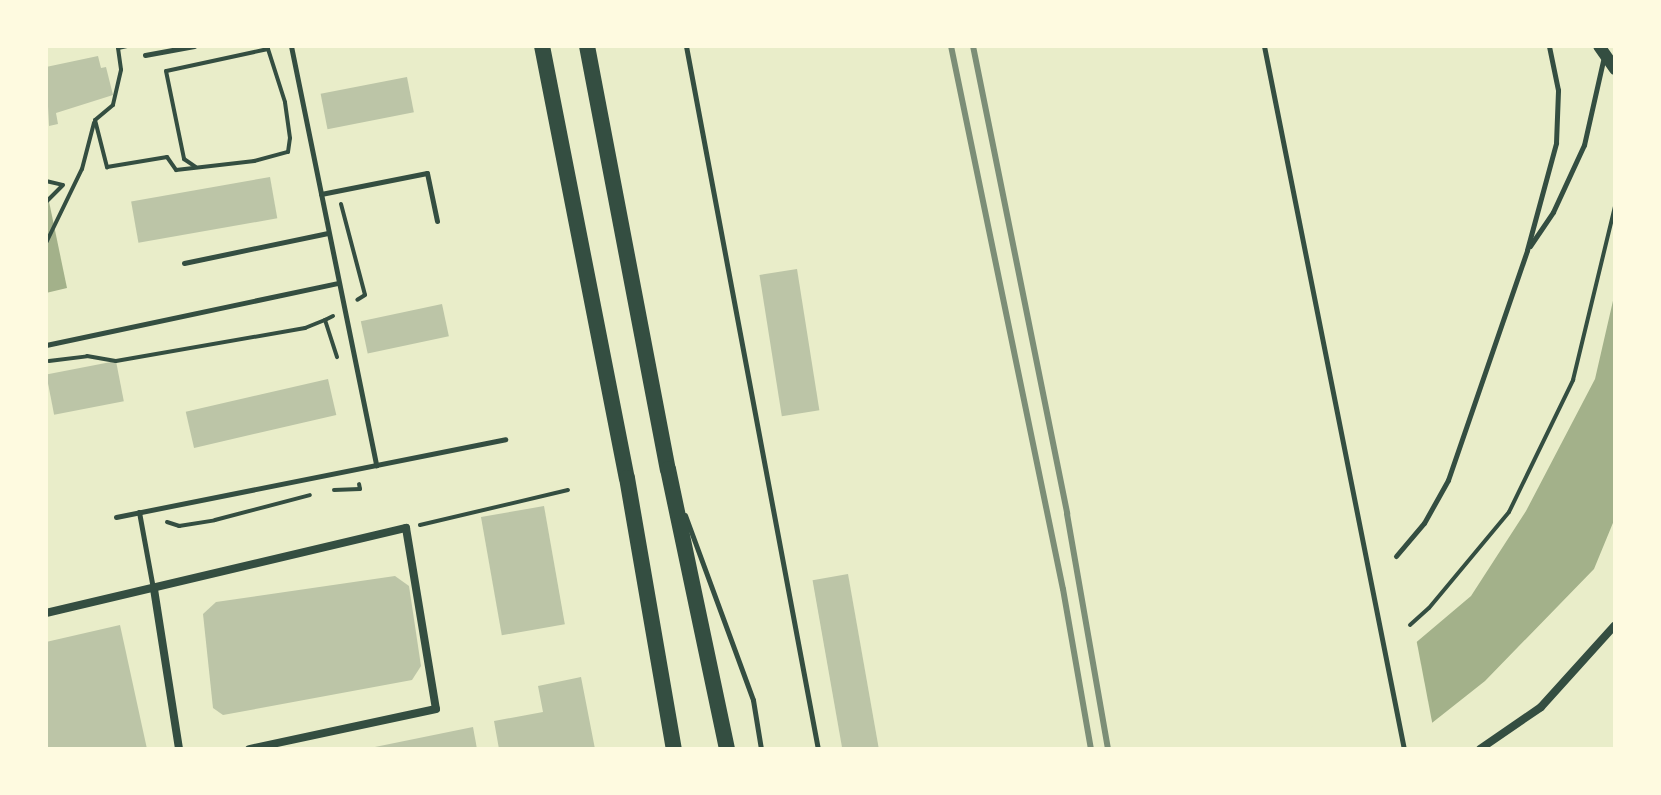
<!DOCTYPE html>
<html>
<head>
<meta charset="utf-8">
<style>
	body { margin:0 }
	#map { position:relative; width:1661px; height:795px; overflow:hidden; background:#e9edc9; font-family:"Work Sans",sans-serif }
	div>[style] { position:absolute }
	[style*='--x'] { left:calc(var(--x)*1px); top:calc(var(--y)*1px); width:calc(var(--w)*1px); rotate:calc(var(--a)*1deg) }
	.water>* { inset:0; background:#a3b18a }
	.pier>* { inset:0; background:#e9edc9 }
	.building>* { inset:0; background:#bcc5a7; transform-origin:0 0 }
	.path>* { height:4px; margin:-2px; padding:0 2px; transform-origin:2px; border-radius:2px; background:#344e41 }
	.service>* { height:5px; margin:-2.5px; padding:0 2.5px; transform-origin:2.5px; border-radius:2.5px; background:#344e41 }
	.minor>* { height:8px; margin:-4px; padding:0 4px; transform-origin:4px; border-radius:4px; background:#344e41 }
	.tertiary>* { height:12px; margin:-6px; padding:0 6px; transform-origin:6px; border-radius:6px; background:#344e41 }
	.primary>* { height:16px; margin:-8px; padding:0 8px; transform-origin:8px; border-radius:8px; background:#344e41 }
	.rail>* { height:6px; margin:-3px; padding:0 3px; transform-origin:3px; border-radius:3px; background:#7c8e77 }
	span { translate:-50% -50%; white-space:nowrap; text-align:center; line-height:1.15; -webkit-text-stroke:8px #fefae0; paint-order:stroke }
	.frame { position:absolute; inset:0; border:48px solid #fefae0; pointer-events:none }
</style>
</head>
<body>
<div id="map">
	<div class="water">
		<i style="clip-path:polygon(46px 187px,67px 288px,46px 293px)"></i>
		<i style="clip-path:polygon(1615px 292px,1615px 518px,1594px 569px,1485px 681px,1399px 749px,1290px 749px,1471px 596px,1526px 511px,1595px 379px)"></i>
	</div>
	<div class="pier">
		<i style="clip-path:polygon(1416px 638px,1433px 727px,1406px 749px,1286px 749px)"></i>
	</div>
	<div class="building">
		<i style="clip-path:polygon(98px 56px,101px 68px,106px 67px,113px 95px,56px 113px,58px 124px,49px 126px,46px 67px)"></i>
		<i style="left:407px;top:77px;width:36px;height:88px;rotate:79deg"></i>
		<i style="left:270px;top:177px;width:42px;height:141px;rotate:80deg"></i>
		<i style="left:797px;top:269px;width:143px;height:38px;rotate:81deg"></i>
		<i style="left:442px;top:304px;width:33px;height:83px;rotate:78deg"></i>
		<i style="left:116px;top:361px;width:41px;height:71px;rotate:79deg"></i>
		<i style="left:328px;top:379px;width:37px;height:146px;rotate:77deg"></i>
		<i style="left:544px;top:506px;width:120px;height:64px;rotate:80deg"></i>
		<i style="left:848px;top:574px;width:178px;height:36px;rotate:80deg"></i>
		<i style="clip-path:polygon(395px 576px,409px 586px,421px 666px,412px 680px,223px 715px,213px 708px,203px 614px,216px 602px)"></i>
		<i style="clip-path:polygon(120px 625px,147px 749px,46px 749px,46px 642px)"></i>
		<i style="clip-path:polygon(581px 677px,595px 749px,499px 749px,494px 721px,543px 712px,538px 686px)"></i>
		<i style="clip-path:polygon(473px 727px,477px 749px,370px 749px,370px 748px)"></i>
	</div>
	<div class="path">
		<i style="--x:127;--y:46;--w:9;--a:167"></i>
		<i style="--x:118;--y:48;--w:22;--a:82"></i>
		<i style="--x:121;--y:70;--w:36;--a:103"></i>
		<i style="--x:113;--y:105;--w:23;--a:140"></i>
		<i style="--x:95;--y:120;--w:49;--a:75.7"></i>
		<i style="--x:107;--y:167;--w:61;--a:-9.5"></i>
		<i style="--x:167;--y:157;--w:16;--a:55"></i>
		<i style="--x:176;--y:170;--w:79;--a:-6.6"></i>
		<i style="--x:254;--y:161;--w:35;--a:-15"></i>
		<i style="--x:288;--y:152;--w:14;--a:-82"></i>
		<i style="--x:290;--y:138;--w:36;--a:-98"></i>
		<i style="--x:285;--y:102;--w:56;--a:-107.8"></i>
		<i style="--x:268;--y:49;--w:104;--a:167.8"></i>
		<i style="--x:166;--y:71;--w:90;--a:78.4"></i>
		<i style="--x:184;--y:159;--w:14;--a:34"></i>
		<i style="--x:46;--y:181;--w:17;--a:13"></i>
		<i style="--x:63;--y:185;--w:24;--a:135"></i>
		<i style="--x:341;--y:204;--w:94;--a:75.2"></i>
		<i style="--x:365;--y:295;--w:9;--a:148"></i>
		<i style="--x:46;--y:243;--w:82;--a:-64.1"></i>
		<i style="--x:82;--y:169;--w:48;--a:-75.4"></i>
		<i style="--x:333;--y:316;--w:9;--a:153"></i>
		<i style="--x:325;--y:320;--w:39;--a:72"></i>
		<i style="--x:49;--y:361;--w:38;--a:-7"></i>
		<i style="--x:87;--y:356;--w:29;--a:10"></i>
		<i style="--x:116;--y:361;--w:192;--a:-9.9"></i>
		<i style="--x:305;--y:328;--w:22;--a:-22"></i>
		<i style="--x:334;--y:490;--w:26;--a:-2"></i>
		<i style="--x:360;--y:489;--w:5;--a:-101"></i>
		<i style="--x:167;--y:522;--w:13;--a:18"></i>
		<i style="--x:179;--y:526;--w:36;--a:-9"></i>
		<i style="--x:215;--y:520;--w:98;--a:-14.7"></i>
		<i style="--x:420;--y:525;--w:152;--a:-13.3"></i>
		<i style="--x:1410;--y:625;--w:25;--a:-42"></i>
		<i style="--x:1429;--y:608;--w:125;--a:-50.2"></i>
		<i style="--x:1509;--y:512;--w:147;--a:-64.1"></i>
		<i style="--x:1573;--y:380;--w:179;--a:-76.4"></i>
	</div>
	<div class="service">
		<i style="--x:291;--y:46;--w:428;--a:78.5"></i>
		<i style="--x:686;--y:46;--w:715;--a:79.37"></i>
		<i style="--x:1264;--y:46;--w:717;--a:78.74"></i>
		<i style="--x:145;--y:55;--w:50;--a:-10.4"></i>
		<i style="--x:321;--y:194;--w:108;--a:-11.2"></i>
		<i style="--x:427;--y:173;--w:49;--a:78.2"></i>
		<i style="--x:1530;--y:246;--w:41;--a:-55.9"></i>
		<i style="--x:1553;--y:212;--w:74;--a:-65.2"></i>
		<i style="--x:1584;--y:145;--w:91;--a:-77.3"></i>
		<i style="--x:184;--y:263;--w:147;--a:-11.8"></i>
		<i style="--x:46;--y:345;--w:299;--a:-12"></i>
		<i style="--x:139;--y:512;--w:77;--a:79.6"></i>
		<i style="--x:685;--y:515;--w:197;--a:69.8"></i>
		<i style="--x:753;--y:700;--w:50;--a:80.7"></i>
		<i style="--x:116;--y:517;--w:397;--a:-11.3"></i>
		<i style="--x:1396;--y:556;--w:43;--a:-49.7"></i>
		<i style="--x:1424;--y:523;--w:49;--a:-60.8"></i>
		<i style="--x:1448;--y:480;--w:243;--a:-71"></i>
		<i style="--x:1527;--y:250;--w:111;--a:-74.8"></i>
		<i style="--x:1556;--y:143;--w:53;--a:-87.8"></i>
		<i style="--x:1558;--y:90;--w:45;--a:-101.6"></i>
	</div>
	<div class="minor">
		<i style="--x:154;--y:589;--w:162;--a:81.1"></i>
		<i style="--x:46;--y:613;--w:370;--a:-13.3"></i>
		<i style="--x:406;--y:528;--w:183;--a:80.6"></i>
		<i style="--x:436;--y:709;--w:191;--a:167.9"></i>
		<i style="--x:1480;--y:749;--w:74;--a:-34.5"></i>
		<i style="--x:1541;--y:707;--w:110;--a:-47.9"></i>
	</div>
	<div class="tertiary">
		<i style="--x:1599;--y:46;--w:28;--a:55"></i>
	</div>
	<div class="primary">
		<i style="--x:542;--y:46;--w:440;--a:78.9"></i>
		<i style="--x:627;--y:478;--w:275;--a:80.2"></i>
		<i style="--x:587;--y:46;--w:431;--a:79.2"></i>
		<i style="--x:668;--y:469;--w:286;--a:78.1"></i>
	</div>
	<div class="rail">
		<i style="--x:951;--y:46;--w:554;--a:78.35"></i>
		<i style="--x:1063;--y:589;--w:162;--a:80.1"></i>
		<i style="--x:973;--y:46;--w:477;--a:78.6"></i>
		<i style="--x:1067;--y:514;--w:239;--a:80.1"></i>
	</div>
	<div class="frame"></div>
</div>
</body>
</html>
